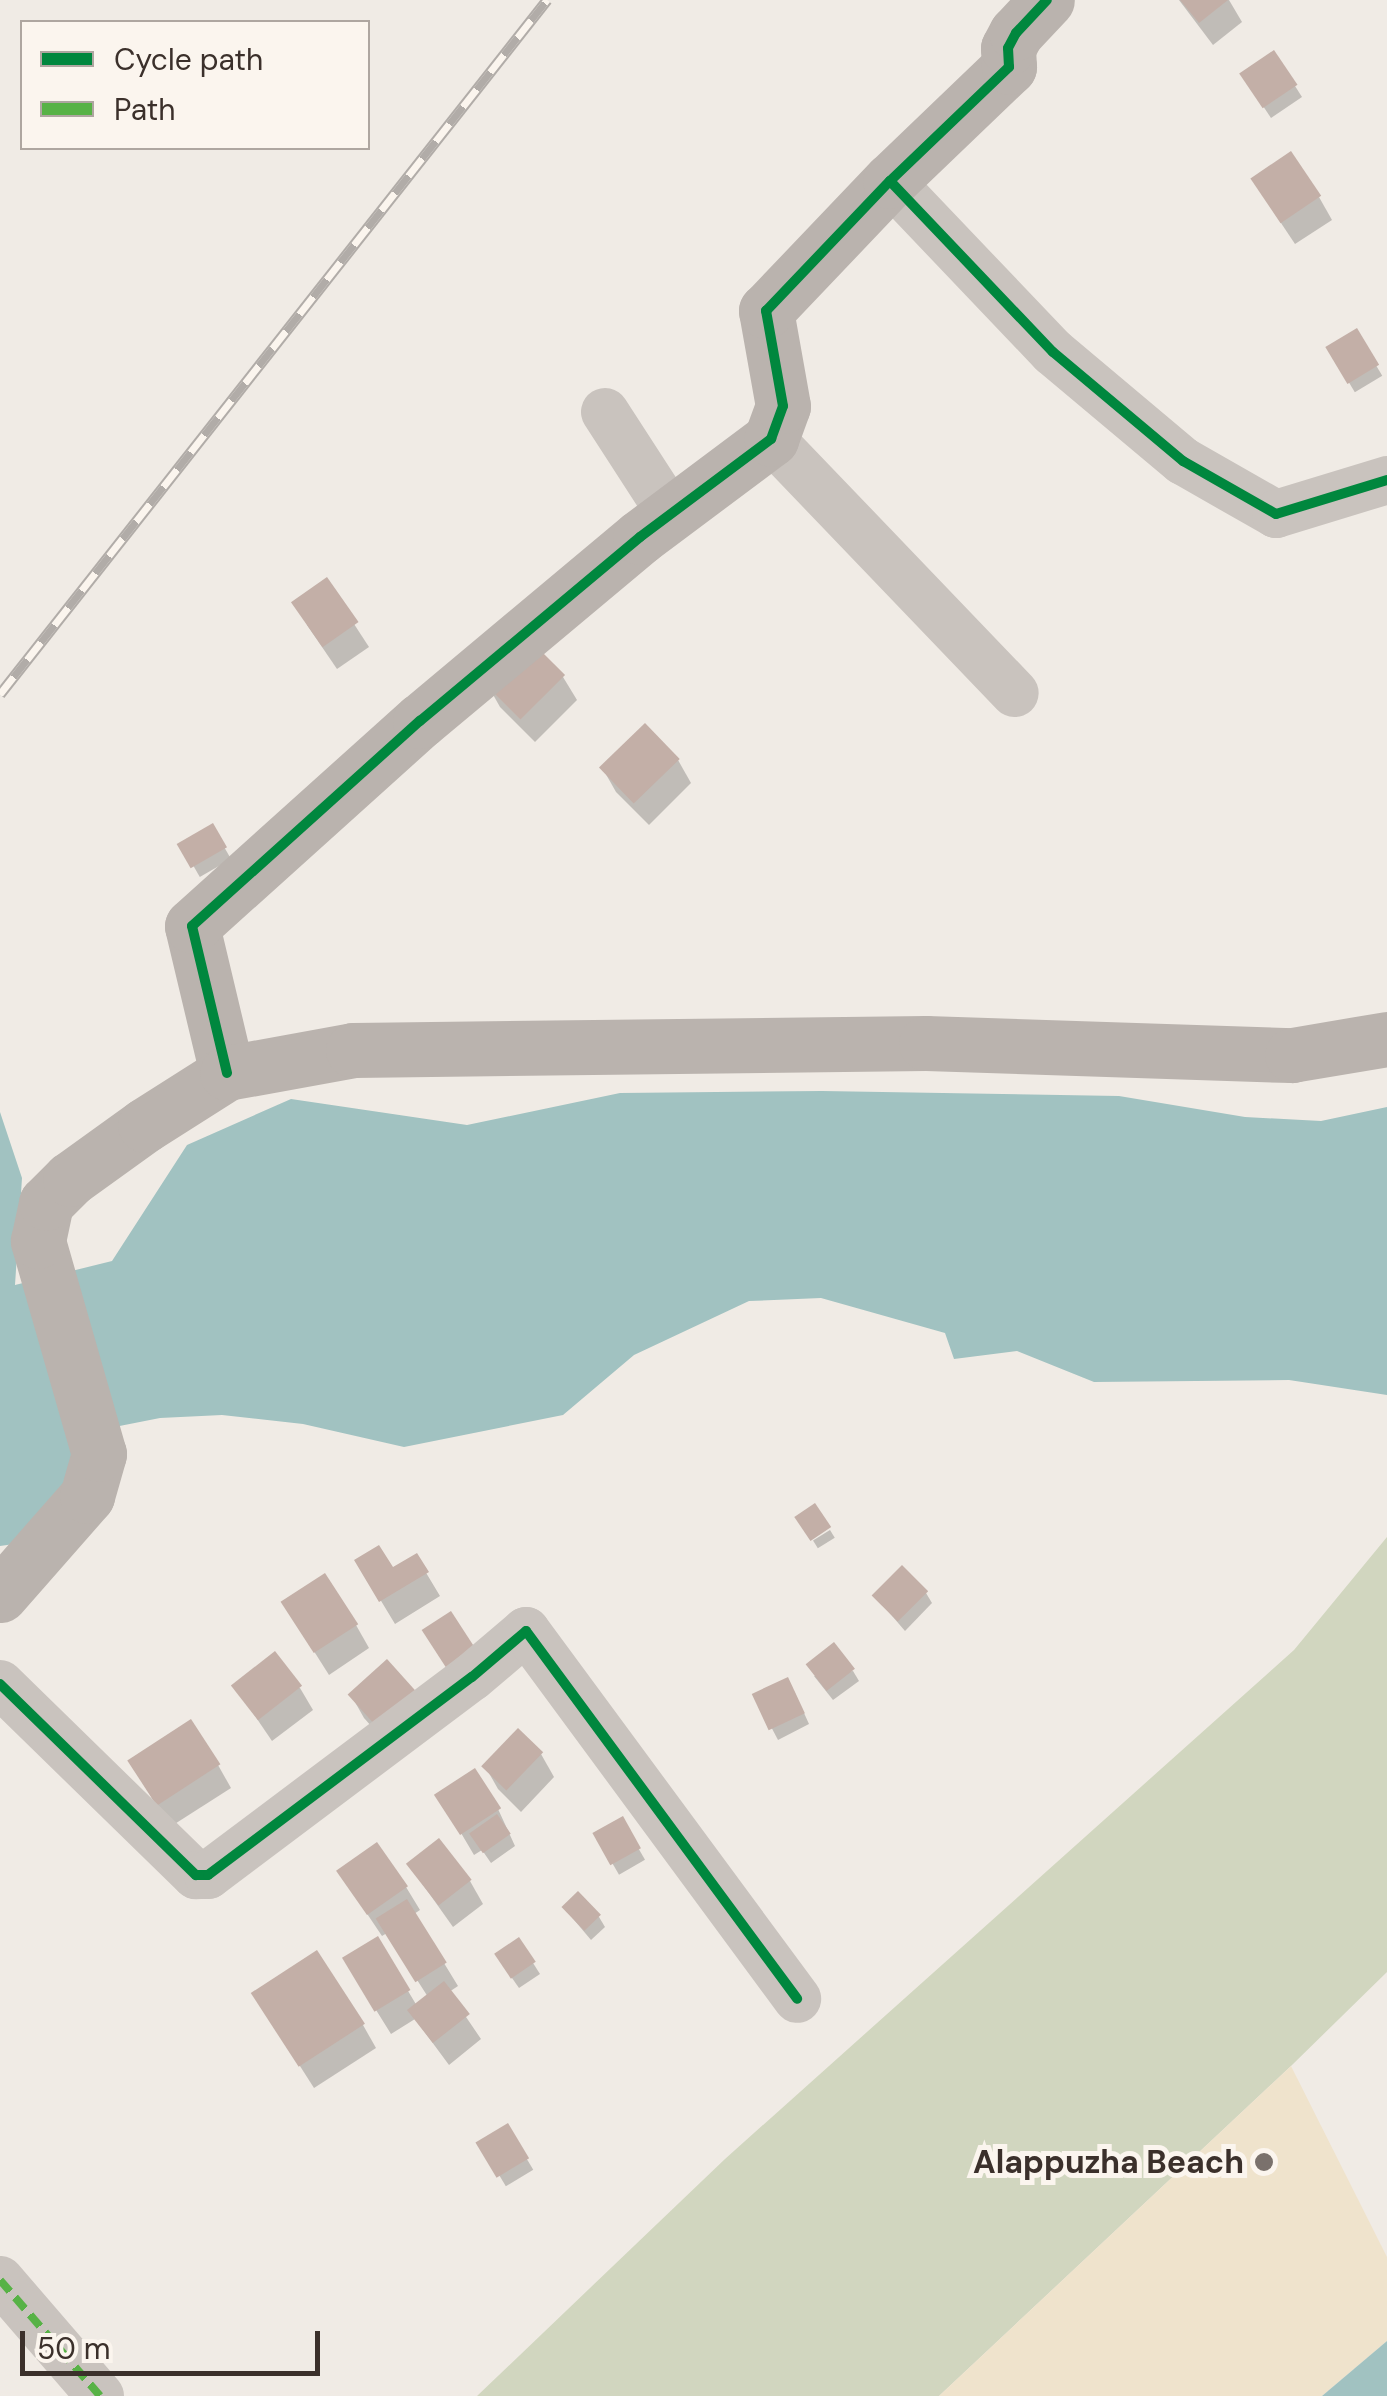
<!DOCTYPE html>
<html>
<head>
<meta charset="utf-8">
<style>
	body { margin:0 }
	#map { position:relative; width:1387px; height:2396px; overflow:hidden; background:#f0ebe5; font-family:"DM Sans",sans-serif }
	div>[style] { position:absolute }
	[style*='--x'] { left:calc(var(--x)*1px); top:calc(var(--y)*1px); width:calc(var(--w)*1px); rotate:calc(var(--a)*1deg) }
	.green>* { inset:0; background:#d1d6bf }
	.sand>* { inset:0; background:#efe3cc }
	.water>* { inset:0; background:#a1c2c1 }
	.shadow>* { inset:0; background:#0003; transform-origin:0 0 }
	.building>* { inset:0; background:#c3afa7; transform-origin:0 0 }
	.street>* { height:48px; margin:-24px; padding:0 24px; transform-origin:24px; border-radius:24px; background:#c9c3be }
	.secondary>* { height:55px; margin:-27.5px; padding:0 27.5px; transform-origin:27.5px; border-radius:27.5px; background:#bab3ae }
	.rail>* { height:11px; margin-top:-5.5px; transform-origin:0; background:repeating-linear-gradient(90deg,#fbf5ee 0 22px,#b1aca8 0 44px); box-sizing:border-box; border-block:2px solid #b1aca8 }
	.quiet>* { height:8px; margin-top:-4px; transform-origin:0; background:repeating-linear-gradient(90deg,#57b246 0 15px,transparent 0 23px) }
	.cycleway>* { height:10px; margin:-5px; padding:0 5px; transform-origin:5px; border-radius:5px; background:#00873e }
	.dots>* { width:28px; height:28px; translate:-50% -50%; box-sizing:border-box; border:5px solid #fbf5ee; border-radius:50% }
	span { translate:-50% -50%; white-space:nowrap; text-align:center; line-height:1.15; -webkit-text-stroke:10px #fbf5ee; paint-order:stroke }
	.poi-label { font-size:32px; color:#3b302b; font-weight:700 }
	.right { translate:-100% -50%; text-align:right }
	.legend { position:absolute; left:20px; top:20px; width:350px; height:130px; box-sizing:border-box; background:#fbf5ee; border:2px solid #aea6a0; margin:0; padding:12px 18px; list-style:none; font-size:30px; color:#3b302b }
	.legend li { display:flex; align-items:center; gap:20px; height:50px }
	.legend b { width:50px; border:2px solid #aea6a0 }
	.scale { position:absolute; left:20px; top:2331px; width:300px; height:45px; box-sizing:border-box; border:5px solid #3b302b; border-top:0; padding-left:12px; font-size:30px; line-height:35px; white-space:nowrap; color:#3b302b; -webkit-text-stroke:8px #fbf5ee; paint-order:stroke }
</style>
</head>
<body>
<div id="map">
	<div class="green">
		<i style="clip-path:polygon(1387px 1537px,1387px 1972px,1291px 2066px,939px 2396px,477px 2396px,725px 2159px,1294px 1650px)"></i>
	</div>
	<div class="sand">
		<i style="clip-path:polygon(1291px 2066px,1387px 2257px,1387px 2341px,1322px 2396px,939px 2396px)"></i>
	</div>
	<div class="water">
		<i style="clip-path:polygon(822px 1091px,1119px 1096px,1245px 1117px,1321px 1121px,1387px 1107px,1387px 1395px,1289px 1380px,1094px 1382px,1017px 1351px,954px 1359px,945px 1333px,821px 1298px,749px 1301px,634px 1355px,563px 1415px,404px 1447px,303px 1424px,222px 1415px,160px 1418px,74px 1435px,76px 1494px,36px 1541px,0 1546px,0 1112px,22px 1178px,15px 1285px,112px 1261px,187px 1145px,291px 1099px,467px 1125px,620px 1093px)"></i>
		<i style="clip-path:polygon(1387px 2341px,1387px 2396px,1322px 2396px)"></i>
	</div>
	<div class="shadow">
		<i style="clip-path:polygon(1179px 0,1229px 0,1242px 22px,1213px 45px)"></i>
		<i style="clip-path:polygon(1249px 85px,1295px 86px,1302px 97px,1271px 118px)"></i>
		<i style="clip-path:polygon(1319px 197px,1332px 220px,1295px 244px,1267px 202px)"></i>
		<i style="left:1356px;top:332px;width:51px;height:32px;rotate:59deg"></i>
		<i style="clip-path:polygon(326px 581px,369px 647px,337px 669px,307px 625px)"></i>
		<i style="clip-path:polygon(529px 642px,563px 677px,577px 700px,535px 742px,500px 707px,487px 684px)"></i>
		<i style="clip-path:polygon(678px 760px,691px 783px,649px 825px,616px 792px,603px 769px)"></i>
		<i style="left:212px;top:826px;width:38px;height:36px;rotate:60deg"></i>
		<i style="left:830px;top:1530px;width:9px;height:20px;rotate:58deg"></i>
		<i style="clip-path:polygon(416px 1556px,440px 1596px,395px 1624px,357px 1561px,392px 1571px)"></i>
		<i style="clip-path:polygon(926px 1593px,932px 1603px,905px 1631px,875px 1596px)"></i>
		<i style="clip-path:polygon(356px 1625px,369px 1648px,329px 1675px,298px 1626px)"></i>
		<i style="clip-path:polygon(853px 1671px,859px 1681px,833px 1700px,814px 1676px)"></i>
		<i style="clip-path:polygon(234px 1685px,300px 1688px,313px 1710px,272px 1741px)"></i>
		<i style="clip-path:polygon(794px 1691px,809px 1724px,778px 1740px,755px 1696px)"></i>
		<i style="clip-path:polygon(351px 1695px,433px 1722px,397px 1755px,364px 1718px)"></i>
		<i style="clip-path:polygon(541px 1754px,554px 1777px,521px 1812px,498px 1789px,485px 1766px)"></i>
		<i style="clip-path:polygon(218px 1765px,231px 1788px,170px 1827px,143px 1783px)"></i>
		<i style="clip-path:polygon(438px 1794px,498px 1809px,515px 1846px,491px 1863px,482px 1850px,474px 1855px)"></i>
		<i style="left:622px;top:1820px;width:46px;height:30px;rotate:60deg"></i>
		<i style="clip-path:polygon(409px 1865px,470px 1881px,483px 1904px,453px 1927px)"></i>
		<i style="clip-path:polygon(339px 1872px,406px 1887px,420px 1910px,414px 1914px,458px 1986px,449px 1992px,481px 2039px,449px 2065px,415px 2019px,391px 2034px,358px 1981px,377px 1939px,417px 2006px,428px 1997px,387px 1933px,382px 1936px)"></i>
		<i style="clip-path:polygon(564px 1908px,599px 1917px,605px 1927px,591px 1940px)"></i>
		<i style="clip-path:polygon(533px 1963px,540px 1974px,519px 1988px,503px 1965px)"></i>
		<i style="clip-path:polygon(268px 2016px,363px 2025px,376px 2048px,314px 2088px)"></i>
		<i style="left:507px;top:2126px;width:51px;height:32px;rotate:59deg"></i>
	</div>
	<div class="building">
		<i style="clip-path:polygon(1180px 0,1228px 0,1199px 23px)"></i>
		<i style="left:1274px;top:50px;width:42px;height:42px;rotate:56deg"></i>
		<i style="left:1291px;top:151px;width:54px;height:49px;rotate:56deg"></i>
		<i style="left:1357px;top:328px;width:43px;height:37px;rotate:59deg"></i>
		<i style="left:327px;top:577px;width:55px;height:44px;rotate:55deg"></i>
		<i style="left:529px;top:639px;width:51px;height:63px;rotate:45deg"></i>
		<i style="left:645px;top:723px;width:50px;height:64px;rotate:46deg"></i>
		<i style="left:213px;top:823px;width:28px;height:42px;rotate:60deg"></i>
		<i style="left:815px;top:1503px;width:29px;height:25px;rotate:56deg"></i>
		<i style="clip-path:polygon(379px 1545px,393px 1567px,417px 1553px,429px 1572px,379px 1602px,354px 1560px)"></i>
		<i style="left:902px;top:1565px;width:37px;height:43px;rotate:45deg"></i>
		<i style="left:325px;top:1573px;width:61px;height:53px;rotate:57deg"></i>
		<i style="left:451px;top:1611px;width:48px;height:35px;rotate:57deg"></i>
		<i style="left:834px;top:1642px;width:34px;height:36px;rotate:52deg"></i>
		<i style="left:275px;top:1651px;width:44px;height:56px;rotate:52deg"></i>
		<i style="left:387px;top:1659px;width:52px;height:53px;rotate:48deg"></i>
		<i style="left:788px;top:1677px;width:40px;height:40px;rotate:65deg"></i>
		<i style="left:191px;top:1719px;width:54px;height:76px;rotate:57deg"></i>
		<i style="left:518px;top:1728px;width:35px;height:53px;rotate:44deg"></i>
		<i style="left:475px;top:1768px;width:48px;height:49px;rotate:57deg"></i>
		<i style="left:497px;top:1814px;width:24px;height:34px;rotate:55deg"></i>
		<i style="left:623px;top:1816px;width:37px;height:35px;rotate:61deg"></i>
		<i style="left:439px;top:1838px;width:53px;height:42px;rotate:52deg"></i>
		<i style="left:377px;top:1842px;width:54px;height:50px;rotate:55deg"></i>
		<i style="left:578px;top:1891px;width:33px;height:23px;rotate:46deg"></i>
		<i style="left:407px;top:1899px;width:75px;height:37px;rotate:58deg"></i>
		<i style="left:378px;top:1936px;width:63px;height:42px;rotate:59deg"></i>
		<i style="left:519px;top:1937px;width:30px;height:30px;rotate:56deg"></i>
		<i style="left:317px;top:1950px;width:88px;height:79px;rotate:57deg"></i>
		<i style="left:444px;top:1981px;width:42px;height:47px;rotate:52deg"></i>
		<i style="left:508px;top:2123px;width:41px;height:38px;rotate:59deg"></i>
	</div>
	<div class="street">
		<i style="--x:890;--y:181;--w:236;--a:46.4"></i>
		<i style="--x:1053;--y:352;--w:170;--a:40"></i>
		<i style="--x:1183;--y:461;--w:107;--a:29.7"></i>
		<i style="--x:1276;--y:514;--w:116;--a:-17"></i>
		<i style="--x:605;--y:412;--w:121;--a:57.1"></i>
		<i style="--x:771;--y:439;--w:352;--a:46.2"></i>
		<i style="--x:0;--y:1684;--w:274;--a:44.3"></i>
		<i style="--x:196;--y:1875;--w:12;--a:0"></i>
		<i style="--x:208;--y:1875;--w:330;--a:-36.9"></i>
		<i style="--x:472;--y:1677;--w:71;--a:-40.4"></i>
		<i style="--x:526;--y:1631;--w:457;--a:53.6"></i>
		<i style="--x:0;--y:2280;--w:153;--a:49.2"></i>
	</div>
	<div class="secondary">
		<i style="--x:227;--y:1073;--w:151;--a:-103.4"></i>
		<i style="--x:192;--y:926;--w:307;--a:-42"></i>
		<i style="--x:420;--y:721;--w:287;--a:-39.9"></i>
		<i style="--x:640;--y:537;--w:164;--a:-36.8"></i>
		<i style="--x:771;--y:439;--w:35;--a:-70"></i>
		<i style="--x:783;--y:406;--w:97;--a:-100.1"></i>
		<i style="--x:766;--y:311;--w:180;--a:-46.4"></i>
		<i style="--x:890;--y:181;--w:165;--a:-43.8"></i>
		<i style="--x:1009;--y:67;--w:19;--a:-93"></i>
		<i style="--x:1008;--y:48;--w:17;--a:-62"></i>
		<i style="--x:1016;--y:33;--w:45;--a:-46.8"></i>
		<i style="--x:0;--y:1595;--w:132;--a:-48.7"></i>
		<i style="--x:87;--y:1496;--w:44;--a:-74.1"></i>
		<i style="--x:99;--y:1454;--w:222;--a:-106"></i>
		<i style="--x:38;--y:1241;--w:39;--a:-78"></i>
		<i style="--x:46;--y:1203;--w:34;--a:-45"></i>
		<i style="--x:70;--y:1179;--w:92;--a:-35.8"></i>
		<i style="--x:145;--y:1125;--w:97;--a:-32.4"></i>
		<i style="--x:227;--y:1073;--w:128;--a:-10.3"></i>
		<i style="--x:353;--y:1050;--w:573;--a:-0.7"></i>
		<i style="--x:926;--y:1043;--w:366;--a:1.9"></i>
		<i style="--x:1292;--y:1055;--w:96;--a:-9.6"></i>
	</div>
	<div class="rail">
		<i style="--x:0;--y:694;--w:884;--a:-51.76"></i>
	</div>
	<div class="quiet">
		<i style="--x:0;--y:2280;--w:153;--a:49.2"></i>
	</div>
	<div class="cycleway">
		<i style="--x:890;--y:181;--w:236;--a:46.4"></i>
		<i style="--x:1053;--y:352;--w:170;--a:40"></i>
		<i style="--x:1183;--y:461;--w:107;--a:29.7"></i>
		<i style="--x:1276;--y:514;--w:116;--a:-17"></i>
		<i style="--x:227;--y:1073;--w:151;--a:-103.4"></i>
		<i style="--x:192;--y:926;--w:307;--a:-42"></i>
		<i style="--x:420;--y:721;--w:287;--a:-39.9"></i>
		<i style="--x:640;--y:537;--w:164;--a:-36.8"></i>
		<i style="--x:771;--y:439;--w:35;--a:-70"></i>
		<i style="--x:783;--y:406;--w:97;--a:-100.1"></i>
		<i style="--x:766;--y:311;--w:180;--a:-46.4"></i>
		<i style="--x:890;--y:181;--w:165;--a:-43.8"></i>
		<i style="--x:1009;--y:67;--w:19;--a:-93"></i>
		<i style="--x:1008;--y:48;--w:17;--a:-62"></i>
		<i style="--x:1016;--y:33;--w:45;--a:-46.8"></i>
		<i style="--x:0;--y:1684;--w:274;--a:44.3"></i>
		<i style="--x:196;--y:1875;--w:12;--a:0"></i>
		<i style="--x:208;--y:1875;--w:330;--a:-36.9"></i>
		<i style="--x:472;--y:1677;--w:71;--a:-40.4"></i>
		<i style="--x:526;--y:1631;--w:457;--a:53.6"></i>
	</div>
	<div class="dots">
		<i style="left:1264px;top:2162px;background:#7a716c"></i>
	</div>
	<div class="poi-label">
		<span class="right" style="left:1244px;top:2162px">Alappuzha Beach</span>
	</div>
	<ul class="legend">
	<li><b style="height:12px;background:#00873e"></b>Cycle path</li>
	<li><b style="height:12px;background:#57b246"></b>Path</li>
	</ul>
	<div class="scale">50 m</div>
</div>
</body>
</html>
